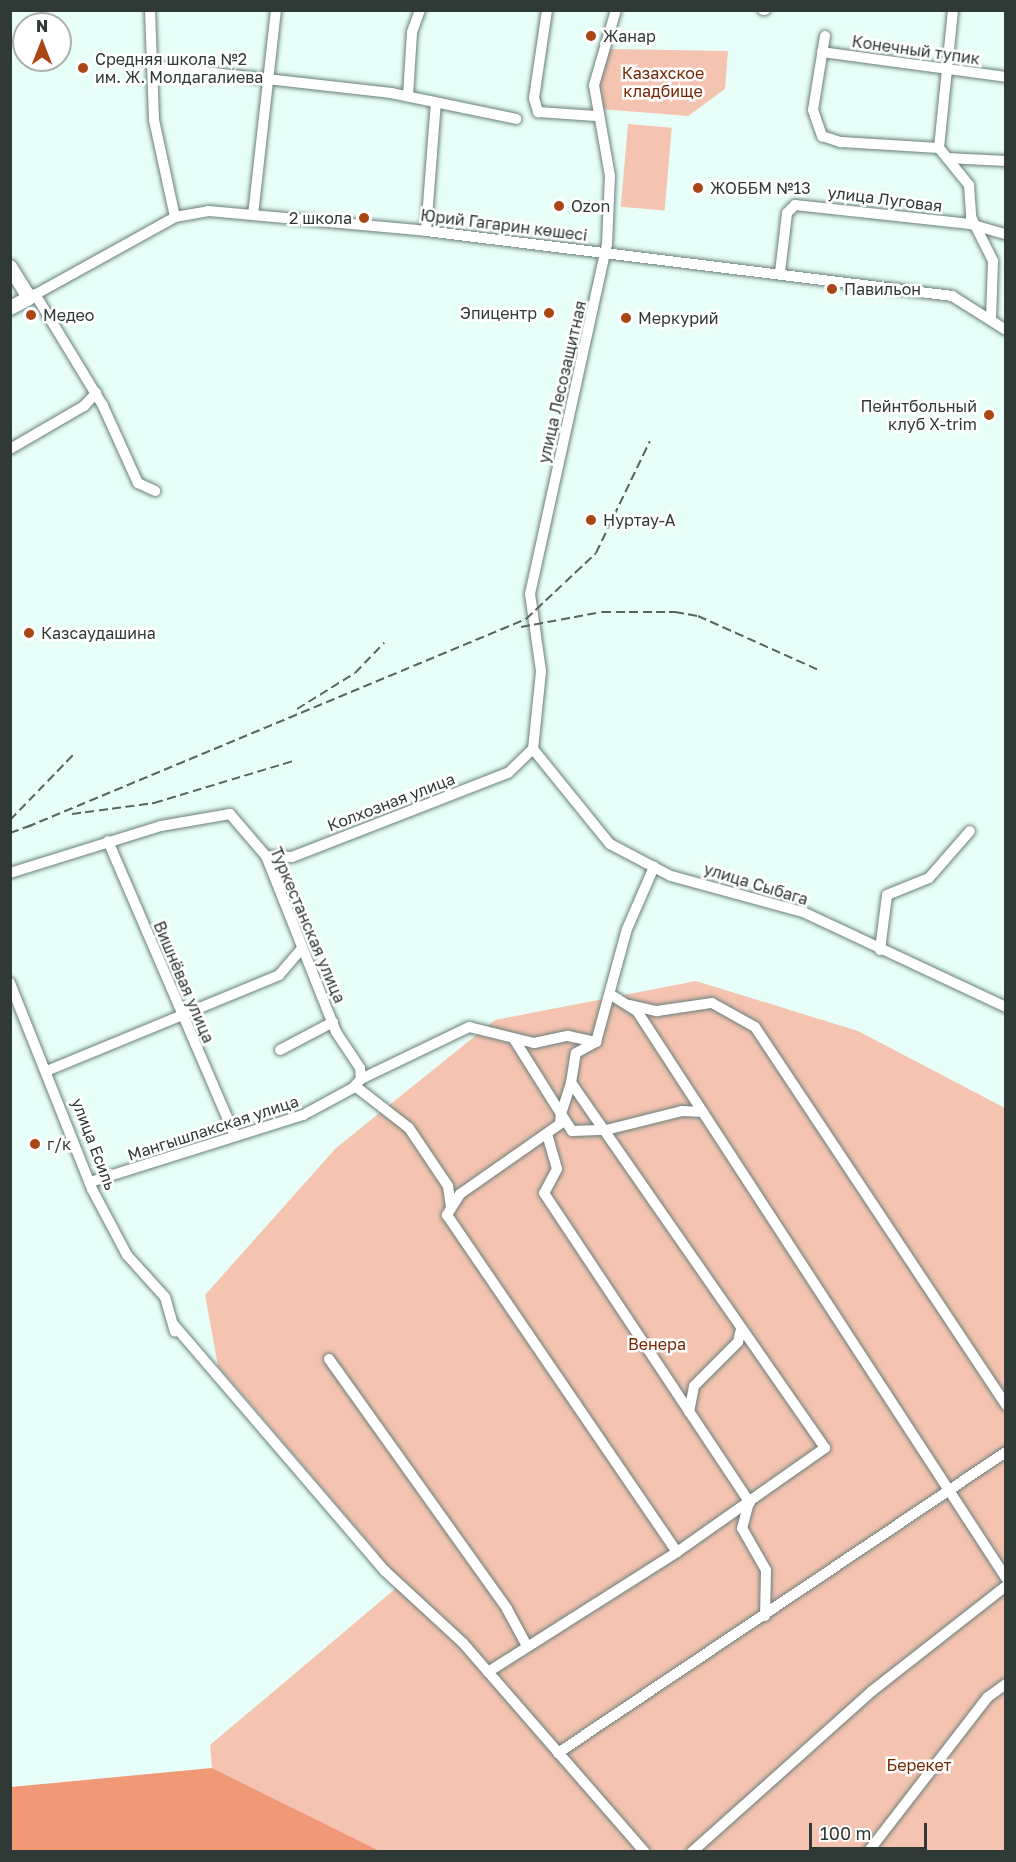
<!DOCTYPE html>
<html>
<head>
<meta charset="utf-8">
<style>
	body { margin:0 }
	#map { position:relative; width:1016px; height:1862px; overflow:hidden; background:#e7fff8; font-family:"Golos Text",sans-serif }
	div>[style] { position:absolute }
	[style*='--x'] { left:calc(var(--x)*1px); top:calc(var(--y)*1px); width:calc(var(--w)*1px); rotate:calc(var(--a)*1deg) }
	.green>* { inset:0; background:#f4c4b1; transform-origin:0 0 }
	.forest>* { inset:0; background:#f19976 }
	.roads { filter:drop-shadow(0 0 2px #6a7f79) drop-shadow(0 0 2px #6a7f79) }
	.minor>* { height:10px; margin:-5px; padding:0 5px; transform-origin:5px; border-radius:5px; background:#fff }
	.major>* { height:14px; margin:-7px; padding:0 7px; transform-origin:7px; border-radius:7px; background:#fff }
	.rail>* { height:2px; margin-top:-1px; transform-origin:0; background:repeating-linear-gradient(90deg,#586662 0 9px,transparent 0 13.5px) }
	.dots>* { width:16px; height:16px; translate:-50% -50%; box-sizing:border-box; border:3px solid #fff; border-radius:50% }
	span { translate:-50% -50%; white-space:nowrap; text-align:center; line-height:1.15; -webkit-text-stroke:5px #fff; paint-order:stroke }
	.poi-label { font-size:16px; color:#2f3936 }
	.left { translate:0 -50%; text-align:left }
	.right { translate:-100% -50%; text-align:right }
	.street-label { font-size:16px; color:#2f3936 }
	.park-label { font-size:16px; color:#742700 }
	.frame { position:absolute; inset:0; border:12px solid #2f3936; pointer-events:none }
	.north { position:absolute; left:12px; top:12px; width:60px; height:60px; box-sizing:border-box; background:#fff; border:2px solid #acb0af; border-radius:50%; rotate:0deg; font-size:16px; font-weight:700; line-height:24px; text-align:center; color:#2f3936 }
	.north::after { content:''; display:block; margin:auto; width:21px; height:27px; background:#aa4516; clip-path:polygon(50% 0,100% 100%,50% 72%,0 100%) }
	.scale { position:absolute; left:809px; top:1823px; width:118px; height:27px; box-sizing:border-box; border:3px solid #2f3936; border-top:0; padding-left:8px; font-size:18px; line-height:21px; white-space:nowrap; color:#2f3936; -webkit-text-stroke:4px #fff; paint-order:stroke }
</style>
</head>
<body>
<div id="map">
	<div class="green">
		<i style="clip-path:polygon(610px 49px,728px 51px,725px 89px,688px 116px,600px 109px,597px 91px)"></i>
		<i style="left:628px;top:124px;width:44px;height:83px;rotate:5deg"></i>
		<i style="clip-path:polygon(696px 981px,858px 1031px,1005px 1108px,1005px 1851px,380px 1851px,212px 1768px,210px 1745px,395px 1589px,375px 1550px,218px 1366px,205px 1295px,336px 1148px,495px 1020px)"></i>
	</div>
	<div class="forest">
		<i style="clip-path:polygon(212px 1768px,380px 1851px,11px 1851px,11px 1787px)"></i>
	</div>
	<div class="roads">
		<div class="minor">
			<i style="--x:150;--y:10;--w:110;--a:87.9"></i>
			<i style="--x:154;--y:120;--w:99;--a:77.8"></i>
			<i style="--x:547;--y:10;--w:89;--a:98.4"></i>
			<i style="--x:534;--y:98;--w:15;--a:74"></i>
			<i style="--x:538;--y:112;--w:58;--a:3.9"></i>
			<i style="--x:763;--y:10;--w:2;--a:0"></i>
			<i style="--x:953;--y:10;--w:139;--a:95.8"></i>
			<i style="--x:939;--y:148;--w:48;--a:51"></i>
			<i style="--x:969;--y:185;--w:32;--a:86"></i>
			<i style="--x:971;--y:217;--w:49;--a:63.4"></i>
			<i style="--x:993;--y:261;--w:56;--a:92"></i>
			<i style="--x:825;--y:36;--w:75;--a:99.2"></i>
			<i style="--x:813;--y:110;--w:28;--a:71"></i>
			<i style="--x:822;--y:136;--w:20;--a:18"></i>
			<i style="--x:841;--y:142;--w:98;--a:3.5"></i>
			<i style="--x:822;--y:52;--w:186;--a:7.7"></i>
			<i style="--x:151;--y:66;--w:242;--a:6.4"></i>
			<i style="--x:391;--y:93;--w:128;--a:11.7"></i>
			<i style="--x:408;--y:96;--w:64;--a:-86.4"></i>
			<i style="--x:412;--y:32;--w:23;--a:-70"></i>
			<i style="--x:947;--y:158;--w:59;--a:2.9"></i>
			<i style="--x:253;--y:215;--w:206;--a:-83.6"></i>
			<i style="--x:426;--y:231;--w:129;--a:-85.6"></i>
			<i style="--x:780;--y:272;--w:59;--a:-83.2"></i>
			<i style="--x:787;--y:213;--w:11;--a:-45"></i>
			<i style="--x:795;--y:205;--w:176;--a:6.2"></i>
			<i style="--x:970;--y:224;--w:37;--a:16"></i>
			<i style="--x:35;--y:294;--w:131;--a:58.7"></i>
			<i style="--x:103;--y:406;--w:85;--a:65.6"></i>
			<i style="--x:138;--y:483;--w:19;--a:25"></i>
			<i style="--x:29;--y:298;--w:167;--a:-29"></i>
			<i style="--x:175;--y:217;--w:34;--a:-10"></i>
			<i style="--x:208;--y:211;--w:219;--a:5.2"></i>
			<i style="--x:426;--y:231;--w:530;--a:7.04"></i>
			<i style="--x:952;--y:296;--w:64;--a:32.2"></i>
			<i style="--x:10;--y:449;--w:86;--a:-30.2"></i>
			<i style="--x:84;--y:406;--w:18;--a:-47"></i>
			<i style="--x:533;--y:749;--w:122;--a:51"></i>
			<i style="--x:610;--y:844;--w:69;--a:27.7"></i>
			<i style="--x:671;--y:876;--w:137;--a:15.3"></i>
			<i style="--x:803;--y:912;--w:224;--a:25.1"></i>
			<i style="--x:108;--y:841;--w:319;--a:66.7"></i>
			<i style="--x:266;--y:856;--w:26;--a:2"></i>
			<i style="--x:292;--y:857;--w:232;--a:-21.3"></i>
			<i style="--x:508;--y:773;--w:35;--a:-44"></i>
			<i style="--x:533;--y:749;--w:78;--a:-84.1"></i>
			<i style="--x:541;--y:671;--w:78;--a:-98.1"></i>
			<i style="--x:530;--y:594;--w:358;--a:-77.6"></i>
			<i style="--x:607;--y:244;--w:68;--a:-87.5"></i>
			<i style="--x:610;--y:176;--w:92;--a:-100"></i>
			<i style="--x:594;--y:85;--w:78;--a:-73.7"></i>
			<i style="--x:10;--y:873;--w:158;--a:-17.3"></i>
			<i style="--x:161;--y:826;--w:70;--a:-9.9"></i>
			<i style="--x:230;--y:814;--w:55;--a:49.4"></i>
			<i style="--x:266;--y:856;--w:189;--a:68.3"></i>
			<i style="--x:336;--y:1032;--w:43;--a:56.3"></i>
			<i style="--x:360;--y:1068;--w:11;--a:85"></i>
			<i style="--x:361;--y:1079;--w:12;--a:132"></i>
			<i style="--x:353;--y:1088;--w:57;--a:151.6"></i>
			<i style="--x:303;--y:1115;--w:223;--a:162.5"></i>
			<i style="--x:880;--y:950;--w:55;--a:-82.7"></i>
			<i style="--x:887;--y:895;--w:45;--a:-22"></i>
			<i style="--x:929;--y:878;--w:62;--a:-48.9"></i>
			<i style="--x:10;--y:983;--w:222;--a:68.3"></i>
			<i style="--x:92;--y:1189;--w:75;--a:62.1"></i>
			<i style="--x:127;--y:1255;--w:57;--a:47.9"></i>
			<i style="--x:165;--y:1297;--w:36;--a:74"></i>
			<i style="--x:611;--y:995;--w:31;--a:32"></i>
			<i style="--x:637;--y:1011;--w:676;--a:56.94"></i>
			<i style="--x:630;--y:1005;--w:28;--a:13"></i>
			<i style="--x:657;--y:1011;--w:56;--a:-8.3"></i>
			<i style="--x:712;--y:1003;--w:49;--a:29.2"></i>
			<i style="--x:755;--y:1027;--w:454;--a:56.4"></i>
			<i style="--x:514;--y:1039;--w:89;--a:57.9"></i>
			<i style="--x:561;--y:1114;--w:10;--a:96"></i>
			<i style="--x:560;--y:1124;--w:122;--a:145"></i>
			<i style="--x:460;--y:1194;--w:25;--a:122"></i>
			<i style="--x:447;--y:1215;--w:408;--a:55.7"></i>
			<i style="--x:280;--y:1050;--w:60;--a:-27.8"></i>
			<i style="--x:49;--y:1070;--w:249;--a:-22.4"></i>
			<i style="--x:279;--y:975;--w:33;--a:-49"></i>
			<i style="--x:361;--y:1079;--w:120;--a:-25.7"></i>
			<i style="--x:469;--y:1027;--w:67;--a:13.8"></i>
			<i style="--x:534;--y:1043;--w:35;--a:-12"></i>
			<i style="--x:568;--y:1036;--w:29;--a:12"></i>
			<i style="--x:571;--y:1083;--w:33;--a:108"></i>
			<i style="--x:561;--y:1114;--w:20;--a:57"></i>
			<i style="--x:572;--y:1131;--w:34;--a:-2"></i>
			<i style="--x:606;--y:1130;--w:78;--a:-14"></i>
			<i style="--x:682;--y:1111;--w:21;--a:3"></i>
			<i style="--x:355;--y:1086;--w:68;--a:37.9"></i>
			<i style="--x:409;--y:1128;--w:70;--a:56.1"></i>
			<i style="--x:448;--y:1186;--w:21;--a:82"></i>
			<i style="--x:547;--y:1134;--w:36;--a:74"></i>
			<i style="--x:557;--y:1169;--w:27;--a:118"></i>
			<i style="--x:544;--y:1193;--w:372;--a:56.4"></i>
			<i style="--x:174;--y:1325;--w:324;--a:49.4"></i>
			<i style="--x:385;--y:1571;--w:106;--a:42.7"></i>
			<i style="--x:463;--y:1643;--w:277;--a:49"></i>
			<i style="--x:329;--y:1359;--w:307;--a:54.5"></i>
			<i style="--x:507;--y:1609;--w:42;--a:61.6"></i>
			<i style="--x:689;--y:1412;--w:26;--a:-79"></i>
			<i style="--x:694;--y:1386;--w:62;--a:-45"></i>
			<i style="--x:738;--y:1342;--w:13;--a:-77"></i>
			<i style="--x:748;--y:1506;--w:23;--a:105"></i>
			<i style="--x:742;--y:1528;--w:48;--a:60.3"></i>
			<i style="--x:766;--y:1570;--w:46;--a:91.2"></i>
			<i style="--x:488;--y:1672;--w:224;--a:-32.4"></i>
			<i style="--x:677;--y:1552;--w:181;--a:-35.1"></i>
			<i style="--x:825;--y:1448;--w:445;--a:-124.8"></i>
			<i style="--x:571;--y:1083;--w:30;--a:-81"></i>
			<i style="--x:576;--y:1053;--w:23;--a:-29"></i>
			<i style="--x:596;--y:1042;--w:117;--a:-74.7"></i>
			<i style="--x:627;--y:929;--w:68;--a:-66.5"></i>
			<i style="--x:558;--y:1753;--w:540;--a:-33.9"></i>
			<i style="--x:692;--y:1852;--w:241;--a:-41.8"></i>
			<i style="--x:872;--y:1691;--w:170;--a:-38.1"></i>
			<i style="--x:868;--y:1852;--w:196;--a:-52.3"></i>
			<i style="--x:988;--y:1697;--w:22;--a:-36"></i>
		</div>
		<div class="major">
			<i style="--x:10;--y:267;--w:36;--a:58"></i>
			<i style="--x:29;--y:298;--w:21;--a:152"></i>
		</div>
	</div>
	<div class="rail">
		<i style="--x:521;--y:627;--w:82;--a:-10.5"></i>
		<i style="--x:602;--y:612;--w:73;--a:0"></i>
		<i style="--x:675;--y:612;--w:23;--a:10"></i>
		<i style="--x:698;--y:616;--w:133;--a:24.1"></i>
		<i style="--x:297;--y:709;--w:68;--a:-31.8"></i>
		<i style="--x:355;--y:673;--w:42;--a:-46"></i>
		<i style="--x:72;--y:814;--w:83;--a:-7.6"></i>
		<i style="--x:154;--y:803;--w:145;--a:-16.8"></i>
		<i style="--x:10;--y:820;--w:93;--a:-45.9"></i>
		<i style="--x:27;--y:827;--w:541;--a:-22.63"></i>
		<i style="--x:526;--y:619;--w:96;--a:-43.3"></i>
		<i style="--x:596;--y:553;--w:124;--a:-64.3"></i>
		<i style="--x:10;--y:833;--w:27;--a:-20"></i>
	</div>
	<div class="dots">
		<i style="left:591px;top:36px;background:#aa4516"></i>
		<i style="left:83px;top:68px;background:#aa4516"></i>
		<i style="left:698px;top:188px;background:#aa4516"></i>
		<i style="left:559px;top:206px;background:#aa4516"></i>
		<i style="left:364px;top:218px;background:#aa4516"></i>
		<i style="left:832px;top:289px;background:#aa4516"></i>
		<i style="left:549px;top:313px;background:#aa4516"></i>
		<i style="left:31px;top:315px;background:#aa4516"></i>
		<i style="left:626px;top:318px;background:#aa4516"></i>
		<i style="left:989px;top:415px;background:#aa4516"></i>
		<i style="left:591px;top:520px;background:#aa4516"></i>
		<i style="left:29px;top:633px;background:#aa4516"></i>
		<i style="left:35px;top:1144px;background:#aa4516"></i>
	</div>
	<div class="poi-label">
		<span class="left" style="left:603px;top:36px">Жанар</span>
		<span class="left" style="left:95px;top:68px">Средняя школа №2<br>им. Ж. Молдагалиева</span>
		<span class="left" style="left:710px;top:188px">ЖОББМ №13</span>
		<span class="left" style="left:571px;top:206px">Ozon</span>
		<span class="right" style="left:352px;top:218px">2 школа</span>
		<span class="left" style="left:844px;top:289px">Павильон</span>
		<span class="right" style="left:537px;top:313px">Эпицентр</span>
		<span class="left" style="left:43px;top:315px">Медео</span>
		<span class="left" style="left:638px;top:318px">Меркурий</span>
		<span class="right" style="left:977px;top:415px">Пейнтбольный<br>клуб X-trim</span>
		<span class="left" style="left:603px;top:520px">Нуртау-А</span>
		<span class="left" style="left:41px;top:633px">Казсаудашина</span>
		<span class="left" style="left:47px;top:1144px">г/к</span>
	</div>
	<div class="street-label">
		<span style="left:916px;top:50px;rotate:8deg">Конечный тупик</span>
		<span style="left:885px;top:199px;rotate:7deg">улица Луговая</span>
		<span style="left:504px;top:225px;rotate:7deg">Юрий Гагарин көшесі</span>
		<span style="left:562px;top:382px;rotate:-77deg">улица Лесозащитная</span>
		<span style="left:391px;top:802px;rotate:-21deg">Колхозная улица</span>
		<span style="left:756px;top:884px;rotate:17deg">улица Сыбага</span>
		<span style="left:308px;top:925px;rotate:67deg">Туркестанская улица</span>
		<span style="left:184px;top:982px;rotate:67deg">Вишнёвая улица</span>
		<span style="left:213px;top:1128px;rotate:-18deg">Мангышлакская улица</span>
		<span style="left:94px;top:1144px;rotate:69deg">улица Есиль</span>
	</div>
	<div class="park-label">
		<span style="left:663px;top:82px">Казахское<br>кладбище</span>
		<span style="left:657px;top:1344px">Венера</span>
		<span style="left:919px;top:1765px">Берекет</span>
	</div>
	<div class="frame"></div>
	<div class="north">N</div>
	<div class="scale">100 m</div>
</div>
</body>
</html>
